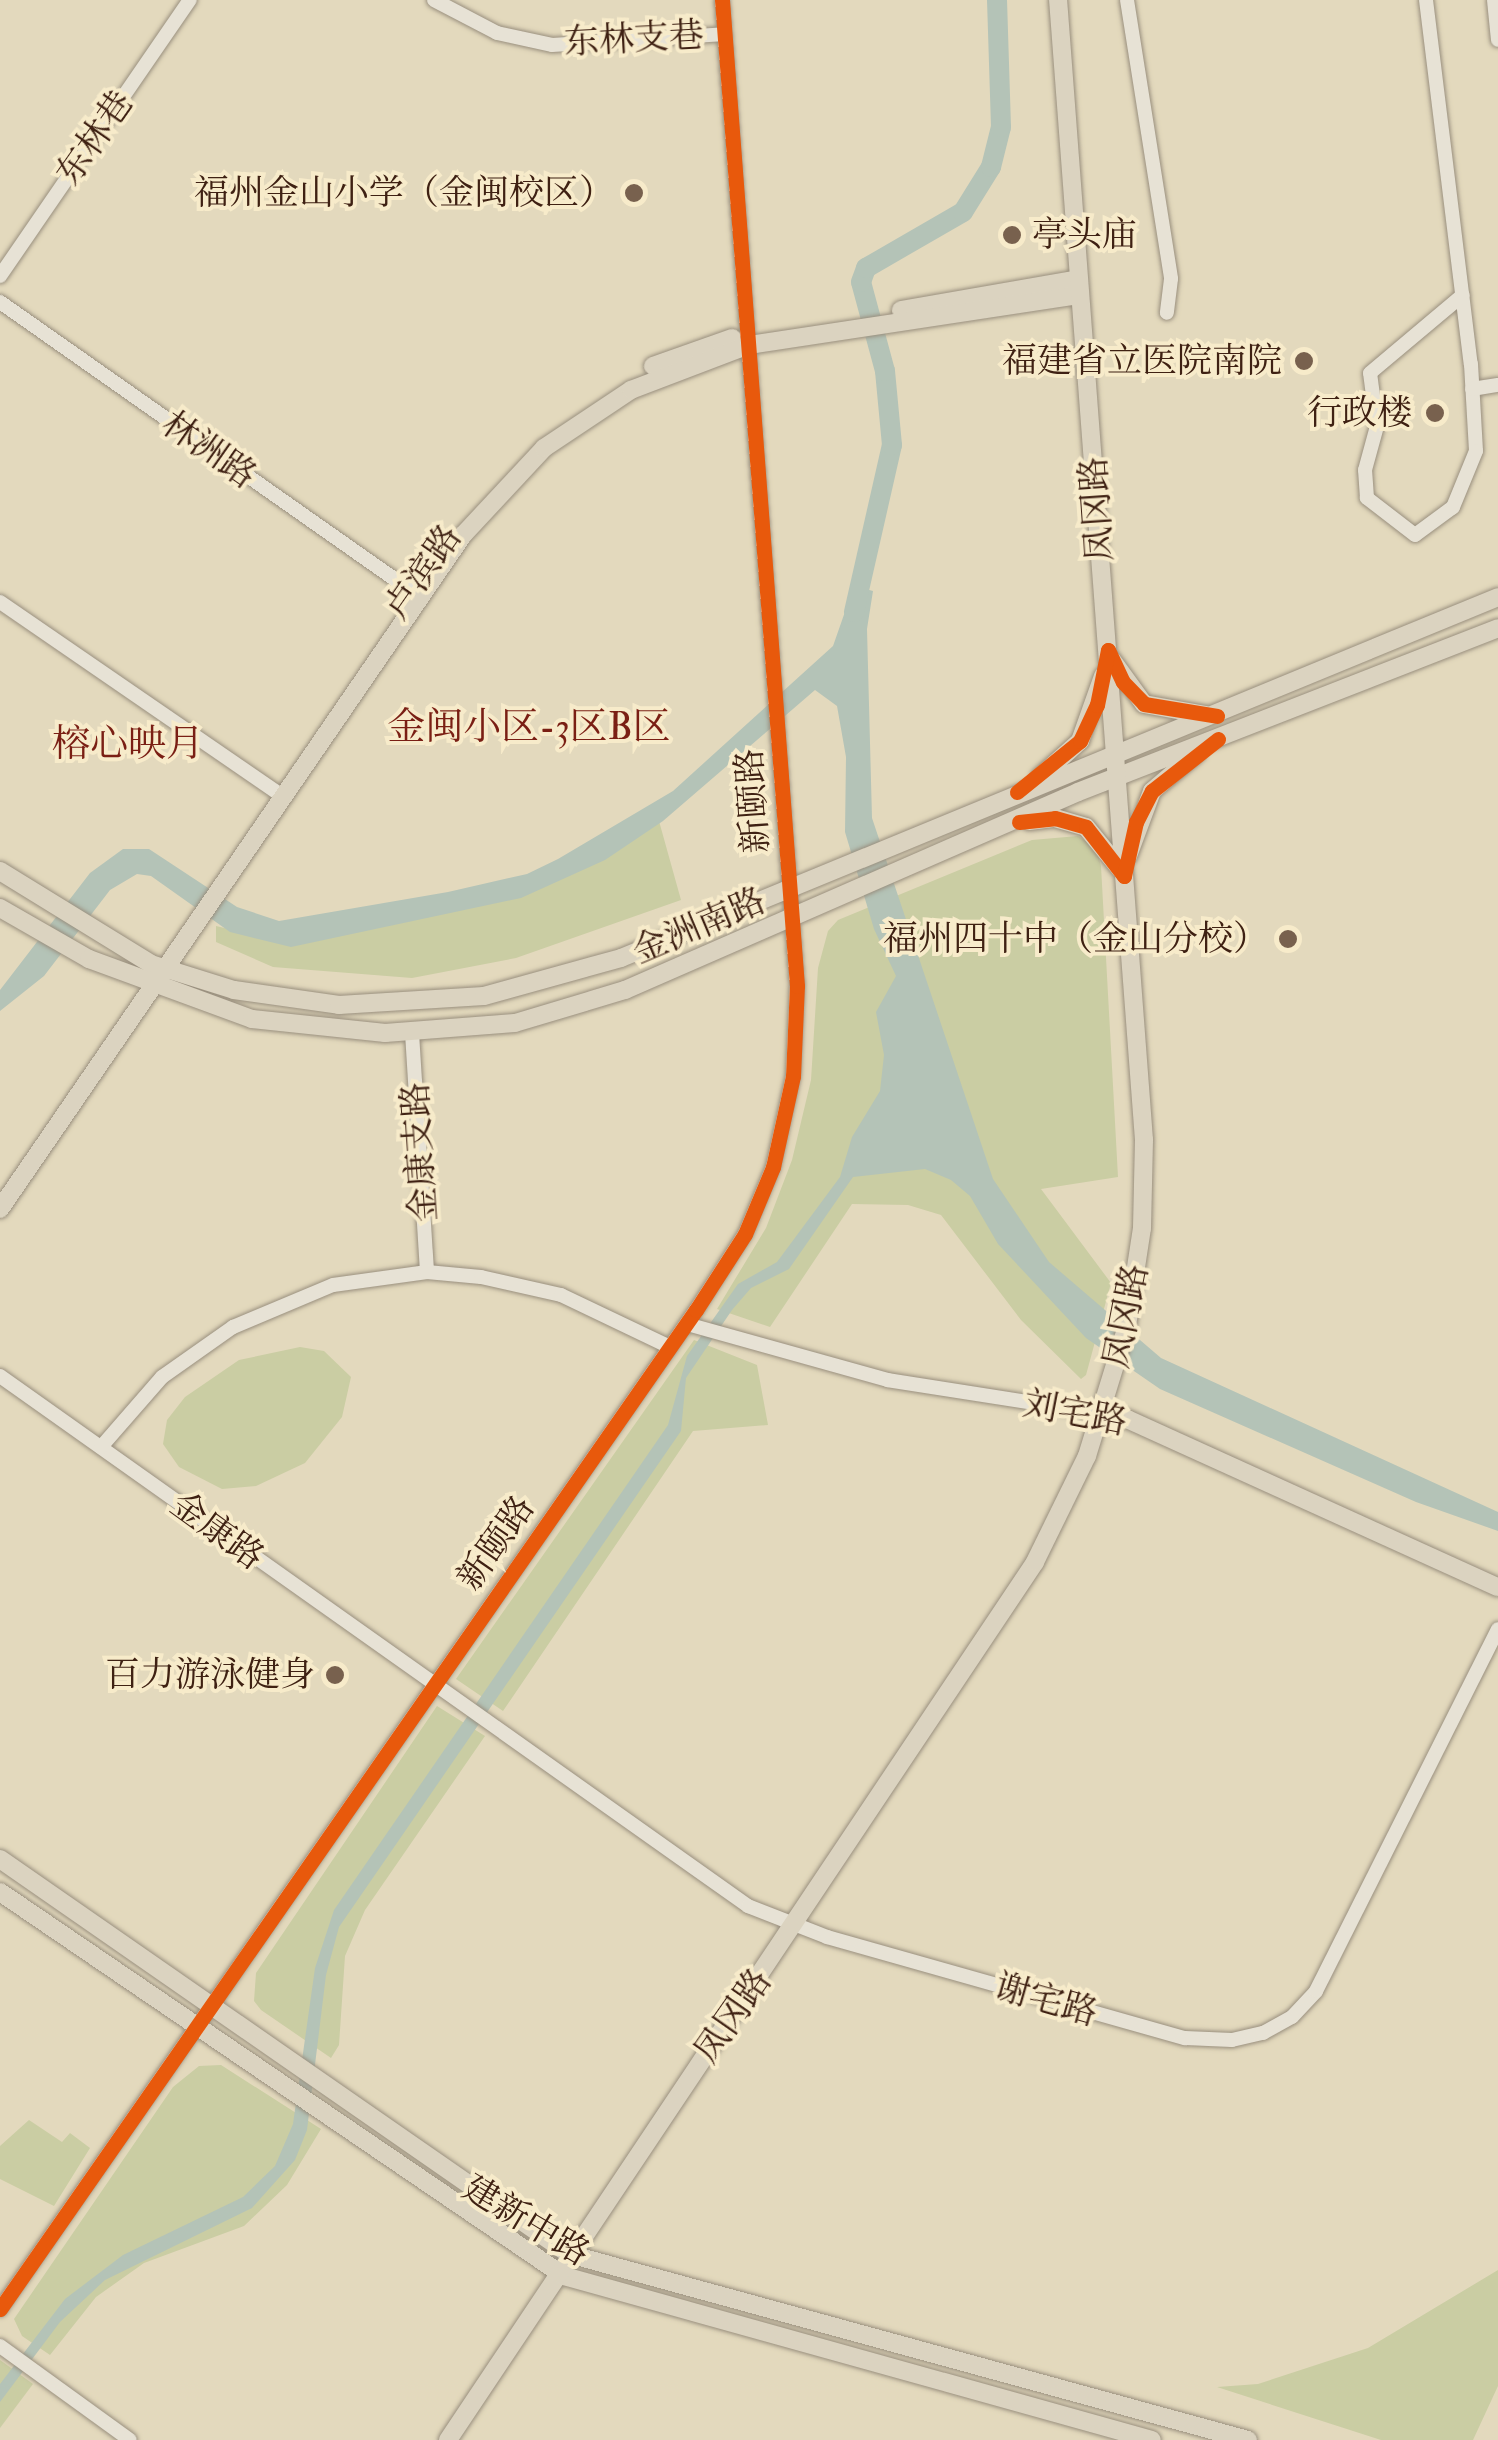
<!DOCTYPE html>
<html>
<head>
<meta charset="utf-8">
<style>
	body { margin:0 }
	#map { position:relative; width:1498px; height:2440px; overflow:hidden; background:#e3d9bd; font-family:"IM FELL Double Pica","Noto Serif SC",serif }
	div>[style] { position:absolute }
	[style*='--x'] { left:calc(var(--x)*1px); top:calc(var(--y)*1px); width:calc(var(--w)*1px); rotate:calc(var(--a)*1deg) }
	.green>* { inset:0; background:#cacda3 }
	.water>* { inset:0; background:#b4c3b7 }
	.river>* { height:20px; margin:-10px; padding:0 10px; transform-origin:10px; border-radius:10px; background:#b4c3b7 }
	.roads { filter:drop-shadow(0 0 2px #998f7e) drop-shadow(0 0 2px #998f7e) }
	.minor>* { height:14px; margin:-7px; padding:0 7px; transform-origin:7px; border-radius:7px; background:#e7e2d5 }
	.major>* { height:18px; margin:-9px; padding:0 9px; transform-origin:9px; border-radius:9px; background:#dbd3c0 }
	.cycleway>* { height:15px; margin:-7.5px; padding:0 7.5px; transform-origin:7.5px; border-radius:7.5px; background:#e8590c }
	.dots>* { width:28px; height:28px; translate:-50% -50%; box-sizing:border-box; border:5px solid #f7ebca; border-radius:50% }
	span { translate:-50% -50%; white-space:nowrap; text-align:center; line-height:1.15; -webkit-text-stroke:8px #f7ebca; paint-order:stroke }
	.street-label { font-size:35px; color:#3f2113 }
	.poi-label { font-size:35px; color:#3f2113 }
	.right { translate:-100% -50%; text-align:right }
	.left { translate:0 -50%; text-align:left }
	.neighbourhood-label { font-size:38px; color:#7a1f14 }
</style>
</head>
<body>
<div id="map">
	<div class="green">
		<i style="clip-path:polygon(659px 821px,681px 900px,516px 958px,412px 978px,273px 967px,216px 942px,216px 926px,292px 944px,444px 910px)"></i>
		<i style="clip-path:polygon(1078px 836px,1096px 848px,1101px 866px,1118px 1177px,1041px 1189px,1111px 1283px,1086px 1375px,1081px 1379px,1021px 1320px,941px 1215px,908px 1205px,852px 1204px,770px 1327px,717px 1309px,766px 1228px,792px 1160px,811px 1080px,818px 968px,828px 931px,838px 920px,1032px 840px)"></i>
		<i style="clip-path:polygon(694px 1340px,757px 1365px,768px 1425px,693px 1431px,503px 1711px,456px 1679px)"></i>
		<i style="clip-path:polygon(300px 1347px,324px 1351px,351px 1377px,342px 1417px,305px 1463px,256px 1486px,222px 1489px,179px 1467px,163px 1444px,167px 1420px,185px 1397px,239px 1360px)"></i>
		<i style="clip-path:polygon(437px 1706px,485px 1736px,365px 1910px,345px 1956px,339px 2045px,331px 2058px,261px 2010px,254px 2001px,256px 1973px)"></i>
		<i style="clip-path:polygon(221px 2065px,321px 2129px,287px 2185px,244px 2226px,144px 2263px,96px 2297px,50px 2355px,22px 2336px,14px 2319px,173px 2087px,199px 2066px)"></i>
		<i style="clip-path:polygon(29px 2120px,62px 2142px,70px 2133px,90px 2148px,54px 2206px,0 2179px,0 2146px)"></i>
		<i style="clip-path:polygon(1498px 2270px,1498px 2386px,1473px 2440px,1381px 2440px,1217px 2387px,1258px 2384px,1368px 2348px)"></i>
		<i style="clip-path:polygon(0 2360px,33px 2384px,0 2428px)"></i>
	</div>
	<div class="water">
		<i style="clip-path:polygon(854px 586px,873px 591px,867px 629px,872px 818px,993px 1179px,1049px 1262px,1161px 1358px,1498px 1512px,1498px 1531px,1416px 1502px,1160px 1389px,1086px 1338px,998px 1244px,970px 1196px,951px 1180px,925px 1169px,853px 1177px,789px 1269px,751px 1288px,732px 1310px,686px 1378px,681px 1431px,339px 1927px,326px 1975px,307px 2130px,295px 2160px,252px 2208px,105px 2280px,60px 2322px,0 2402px,0 2384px,65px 2299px,123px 2255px,243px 2197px,275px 2166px,293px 2124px,315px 1968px,334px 1910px,668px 1425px,687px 1356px,738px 1284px,777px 1262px,840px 1177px,852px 1137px,880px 1091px,884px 1055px,876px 1012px,896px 976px,874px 929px,845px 832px,846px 757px,837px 706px,815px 690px,663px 821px,605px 860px,521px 898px,291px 947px,230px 932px,151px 876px,137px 874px,110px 890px,44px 976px,0 1011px,0 990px,90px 873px,123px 849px,149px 849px,237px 907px,279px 921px,448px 892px,527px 874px,558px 859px,673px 791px,833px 646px)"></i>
	</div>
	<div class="river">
		<i style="--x:854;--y:612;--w:171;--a:-77.2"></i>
		<i style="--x:892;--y:445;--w:74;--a:-95.4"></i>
		<i style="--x:885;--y:371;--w:92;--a:-105.1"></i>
		<i style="--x:861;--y:282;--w:15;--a:-70"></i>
		<i style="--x:866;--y:268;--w:112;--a:-30"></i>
		<i style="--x:963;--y:212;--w:53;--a:-58.1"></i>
		<i style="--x:991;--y:167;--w:41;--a:-76"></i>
		<i style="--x:1001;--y:127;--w:127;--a:-91.8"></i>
	</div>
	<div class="roads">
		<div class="minor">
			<i style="--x:434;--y:0;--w:71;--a:27.6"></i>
			<i style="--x:497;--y:33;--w:56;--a:12.3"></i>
			<i style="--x:552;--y:45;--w:173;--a:-3.6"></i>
			<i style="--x:1127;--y:0;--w:282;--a:81"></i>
			<i style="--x:1171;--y:279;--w:34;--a:97"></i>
			<i style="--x:1426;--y:0;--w:367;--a:83"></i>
			<i style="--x:1471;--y:364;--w:87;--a:86.7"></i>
			<i style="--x:1476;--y:451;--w:61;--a:112.3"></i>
			<i style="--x:1453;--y:507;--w:47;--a:143.6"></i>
			<i style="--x:1415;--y:535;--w:61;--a:-142.4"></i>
			<i style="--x:1367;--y:498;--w:28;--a:-94"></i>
			<i style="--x:1365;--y:470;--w:46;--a:-74.7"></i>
			<i style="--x:1377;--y:426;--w:53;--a:-97.5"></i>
			<i style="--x:1370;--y:373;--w:121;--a:-40"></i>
			<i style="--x:1494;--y:0;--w:40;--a:84.3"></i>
			<i style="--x:0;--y:276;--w:335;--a:-55.5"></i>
			<i style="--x:0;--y:302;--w:513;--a:35.08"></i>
			<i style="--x:1472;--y:389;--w:26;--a:-9"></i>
			<i style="--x:0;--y:602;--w:341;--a:34.5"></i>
			<i style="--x:412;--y:1033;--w:239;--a:86.4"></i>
			<i style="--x:687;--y:1324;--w:208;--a:15.6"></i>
			<i style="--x:887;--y:1380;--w:219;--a:8.9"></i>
			<i style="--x:0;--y:1376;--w:917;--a:35.32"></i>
			<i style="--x:748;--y:1906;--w:85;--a:21.4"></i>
			<i style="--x:827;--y:1937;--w:372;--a:15.8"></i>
			<i style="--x:1185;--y:2038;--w:47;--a:2.4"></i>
			<i style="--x:1232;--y:2040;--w:32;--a:-13"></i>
			<i style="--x:1263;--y:2033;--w:33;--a:-29"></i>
			<i style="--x:1292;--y:2017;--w:35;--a:-47"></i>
			<i style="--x:1316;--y:1991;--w:405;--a:-63.3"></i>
			<i style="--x:101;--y:1447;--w:93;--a:-48.9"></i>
			<i style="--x:162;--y:1377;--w:87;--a:-35.2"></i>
			<i style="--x:233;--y:1327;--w:108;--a:-22.8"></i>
			<i style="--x:333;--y:1285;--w:95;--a:-7.9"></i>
			<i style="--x:427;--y:1272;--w:54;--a:5.3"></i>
			<i style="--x:481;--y:1277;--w:82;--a:12.7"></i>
			<i style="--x:561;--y:1295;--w:121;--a:25.5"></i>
			<i style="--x:0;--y:2309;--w:1218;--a:-55.14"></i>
			<i style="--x:696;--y:1310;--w:90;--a:-57.2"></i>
			<i style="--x:745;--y:1234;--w:73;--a:-67.3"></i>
			<i style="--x:773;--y:1167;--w:93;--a:-77.6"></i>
			<i style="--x:793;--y:1076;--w:90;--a:-87.5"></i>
			<i style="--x:797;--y:986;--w:989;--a:-94.35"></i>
			<i style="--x:0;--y:2346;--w:160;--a:35.9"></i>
		</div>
		<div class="major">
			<i style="--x:901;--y:310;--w:180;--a:-9.9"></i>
			<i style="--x:653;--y:366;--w:84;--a:-19.5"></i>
			<i style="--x:1112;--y:660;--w:54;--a:54"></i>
			<i style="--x:1144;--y:704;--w:63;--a:10.1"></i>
			<i style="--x:1040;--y:777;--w:54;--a:-42"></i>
			<i style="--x:1080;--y:741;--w:69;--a:-70.5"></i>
			<i style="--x:1029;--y:821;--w:26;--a:-7"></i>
			<i style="--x:1055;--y:818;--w:32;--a:16"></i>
			<i style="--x:1086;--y:827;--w:55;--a:50.9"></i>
			<i style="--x:1128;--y:856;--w:69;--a:-69.7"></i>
			<i style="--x:1152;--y:791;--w:59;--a:-40.2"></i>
			<i style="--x:0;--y:871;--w:177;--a:31.6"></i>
			<i style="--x:151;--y:964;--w:87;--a:17.4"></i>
			<i style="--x:234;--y:990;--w:106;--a:8.1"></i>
			<i style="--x:339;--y:1005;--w:145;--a:-3.6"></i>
			<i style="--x:484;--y:996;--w:142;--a:-15.5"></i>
			<i style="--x:621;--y:958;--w:948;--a:-22.37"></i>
			<i style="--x:0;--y:908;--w:103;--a:29.8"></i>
			<i style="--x:89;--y:959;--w:174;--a:20.2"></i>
			<i style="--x:252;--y:1019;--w:134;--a:6"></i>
			<i style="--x:385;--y:1033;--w:130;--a:-4.4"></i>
			<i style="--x:515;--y:1023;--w:115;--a:-16.7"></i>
			<i style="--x:625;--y:990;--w:494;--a:-23.6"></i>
			<i style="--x:1078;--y:792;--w:451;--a:-21.3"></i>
			<i style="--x:0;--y:1209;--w:818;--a:-55.51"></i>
			<i style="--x:463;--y:535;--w:119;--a:-47"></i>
			<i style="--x:544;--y:448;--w:105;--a:-33.7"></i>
			<i style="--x:631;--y:390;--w:126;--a:-20.9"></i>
			<i style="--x:749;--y:345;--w:334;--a:-8.6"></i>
			<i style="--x:1103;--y:1414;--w:25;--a:12"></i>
			<i style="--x:1127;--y:1419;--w:407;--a:24.4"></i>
			<i style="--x:0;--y:1859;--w:693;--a:34.77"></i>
			<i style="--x:569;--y:2254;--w:704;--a:15.32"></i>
			<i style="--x:0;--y:1892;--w:682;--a:34.25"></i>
			<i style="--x:564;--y:2276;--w:610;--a:15.58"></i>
			<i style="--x:448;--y:2440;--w:1056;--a:-56.23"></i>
			<i style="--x:1035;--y:1562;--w:118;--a:-63.9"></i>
			<i style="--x:1087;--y:1456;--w:136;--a:-72.9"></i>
			<i style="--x:1127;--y:1326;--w:99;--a:-81.3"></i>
			<i style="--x:1142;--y:1228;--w:88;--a:-88.7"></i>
			<i style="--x:1144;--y:1140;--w:1143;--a:-94.31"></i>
		</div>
	</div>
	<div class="cycleway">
		<i style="--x:1108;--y:650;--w:35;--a:65"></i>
		<i style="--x:1123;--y:682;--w:30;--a:46"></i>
		<i style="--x:1144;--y:704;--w:74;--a:9.3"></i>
		<i style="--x:1017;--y:792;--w:81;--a:-39"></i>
		<i style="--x:1080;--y:741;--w:40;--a:-65"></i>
		<i style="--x:1097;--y:705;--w:56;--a:-78.7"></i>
		<i style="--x:1019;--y:822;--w:36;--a:-6"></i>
		<i style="--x:1055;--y:818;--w:32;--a:16"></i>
		<i style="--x:1086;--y:827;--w:62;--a:52.2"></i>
		<i style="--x:1124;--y:876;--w:55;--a:-77.5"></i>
		<i style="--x:1136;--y:822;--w:35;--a:-63"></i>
		<i style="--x:1152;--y:791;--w:84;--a:-38.2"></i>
		<i style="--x:0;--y:2309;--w:1218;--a:-55.14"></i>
		<i style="--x:696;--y:1310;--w:90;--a:-57.2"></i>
		<i style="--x:745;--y:1234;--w:73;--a:-67.3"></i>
		<i style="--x:773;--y:1167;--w:93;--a:-77.6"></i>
		<i style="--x:793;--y:1076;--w:90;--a:-87.5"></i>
		<i style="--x:797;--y:986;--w:989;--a:-94.35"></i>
	</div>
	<div class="dots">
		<i style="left:634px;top:193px;background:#78614e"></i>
		<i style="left:1012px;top:235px;background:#78614e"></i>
		<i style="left:1304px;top:361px;background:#78614e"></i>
		<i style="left:1435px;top:413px;background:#78614e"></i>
		<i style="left:1288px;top:939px;background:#78614e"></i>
		<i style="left:335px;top:1675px;background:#78614e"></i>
	</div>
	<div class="street-label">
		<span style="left:634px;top:39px;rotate:-3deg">东林支巷</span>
		<span style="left:95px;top:138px;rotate:-55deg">东林巷</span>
		<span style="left:209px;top:450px;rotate:35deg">林洲路</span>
		<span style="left:1097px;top:509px;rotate:-94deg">凤冈路</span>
		<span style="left:423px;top:572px;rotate:-55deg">卢滨路</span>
		<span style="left:753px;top:801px;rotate:-94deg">新颐路</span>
		<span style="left:699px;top:926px;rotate:-23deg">金洲南路</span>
		<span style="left:420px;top:1152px;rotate:-94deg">金康支路</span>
		<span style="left:1126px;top:1316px;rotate:-79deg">凤冈路</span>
		<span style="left:1075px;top:1413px;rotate:11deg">刘宅路</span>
		<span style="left:217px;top:1531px;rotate:36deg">金康路</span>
		<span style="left:496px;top:1543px;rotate:-55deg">新颐路</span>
		<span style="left:1046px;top:2000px;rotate:16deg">谢宅路</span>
		<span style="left:733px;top:2016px;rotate:-55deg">凤冈路</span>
		<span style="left:526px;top:2221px;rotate:31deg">建新中路</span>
	</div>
	<div class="poi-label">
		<span class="right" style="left:614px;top:193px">福州金山小学（金闽校区）</span>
		<span class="left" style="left:1032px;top:235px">亭头庙</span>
		<span class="right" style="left:1282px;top:361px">福建省立医院南院</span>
		<span class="right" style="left:1412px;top:413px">行政楼</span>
		<span class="right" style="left:1268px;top:939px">福州四十中（金山分校）</span>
		<span class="right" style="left:315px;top:1675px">百力游泳健身</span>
	</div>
	<div class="neighbourhood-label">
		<span style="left:529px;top:728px">金闽小区-3区B区</span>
		<span style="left:128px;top:745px">榕心映月</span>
	</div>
</div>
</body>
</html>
